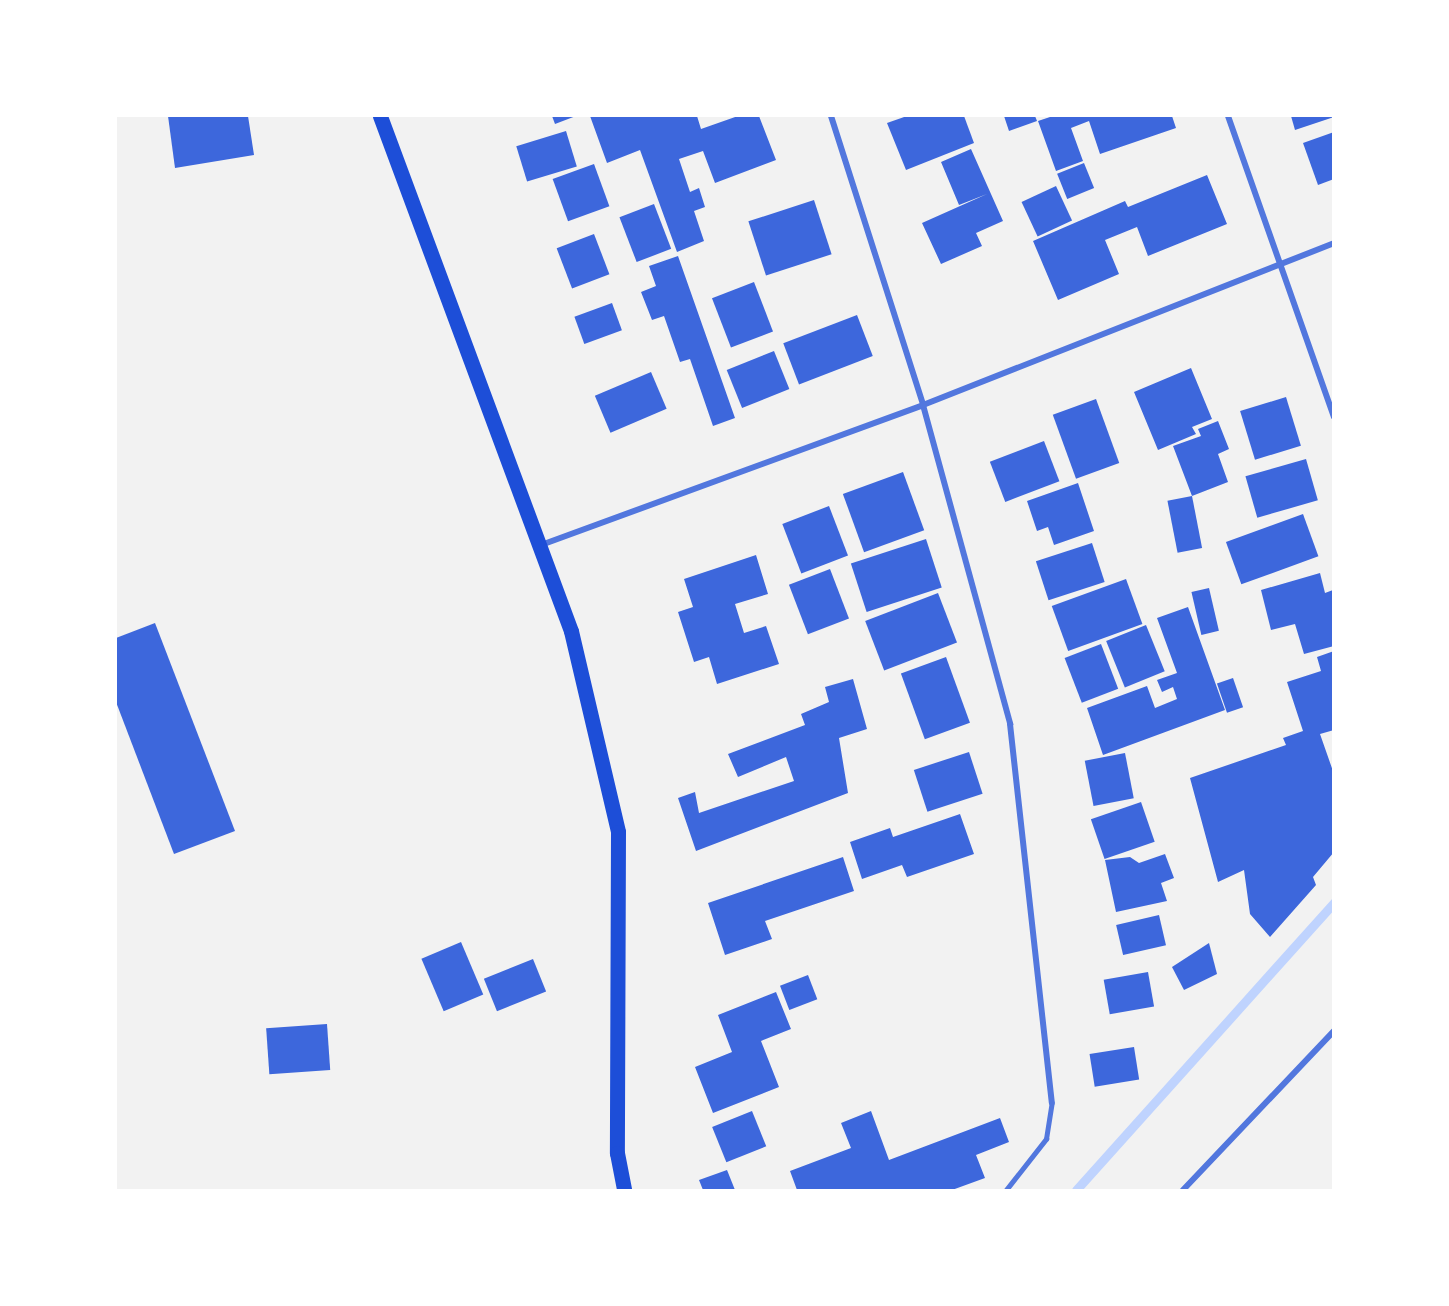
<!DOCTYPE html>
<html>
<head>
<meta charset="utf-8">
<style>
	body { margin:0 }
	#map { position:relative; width:1449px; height:1306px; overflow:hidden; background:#f2f2f2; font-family:Helvetica,sans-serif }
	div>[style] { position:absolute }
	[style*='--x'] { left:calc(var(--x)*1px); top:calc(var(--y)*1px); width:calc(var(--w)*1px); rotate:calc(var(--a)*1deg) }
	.stream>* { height:9px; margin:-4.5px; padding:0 4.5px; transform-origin:4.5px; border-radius:4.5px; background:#bfd3fe }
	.building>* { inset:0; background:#3d67dc; transform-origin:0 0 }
	.service>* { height:4.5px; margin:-2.25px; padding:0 2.25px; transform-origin:2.25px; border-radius:2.25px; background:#5277de }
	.minor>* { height:6px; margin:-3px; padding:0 3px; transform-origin:3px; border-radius:3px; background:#5277de }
	.primary>* { height:15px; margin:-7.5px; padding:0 7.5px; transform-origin:7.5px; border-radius:7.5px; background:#1d4ed8 }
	span { translate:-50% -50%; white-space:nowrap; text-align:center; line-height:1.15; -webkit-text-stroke:6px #fff; paint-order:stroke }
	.frame { position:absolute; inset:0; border:117px solid #fff; pointer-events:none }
</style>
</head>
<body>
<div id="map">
	<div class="stream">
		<i style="--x:1076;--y:1190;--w:387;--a:-48.1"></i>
	</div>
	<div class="building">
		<i style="clip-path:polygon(168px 116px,248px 116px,254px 155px,175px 168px)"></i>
		<i style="clip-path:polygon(552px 116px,576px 116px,555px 124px)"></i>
		<i style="clip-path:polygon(590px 116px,697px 116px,701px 129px,738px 116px,759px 116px,776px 160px,715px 183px,703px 151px,679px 159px,690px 192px,699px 188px,705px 207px,694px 211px,704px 241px,677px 252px,640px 150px,607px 163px)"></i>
		<i style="clip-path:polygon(907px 116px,964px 116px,974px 143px,906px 170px,887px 123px)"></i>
		<i style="clip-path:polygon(1004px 116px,1035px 116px,1037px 121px,1009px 131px)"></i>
		<i style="clip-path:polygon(1053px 116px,1172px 116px,1176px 128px,1100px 154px,1089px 121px,1071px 128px,1083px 161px,1056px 171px,1038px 121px)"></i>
		<i style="clip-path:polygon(1291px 116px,1334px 116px,1334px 117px,1295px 130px)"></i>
		<i style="left:566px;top:131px;width:37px;height:52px;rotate:73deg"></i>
		<i style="clip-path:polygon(1334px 132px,1334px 179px,1318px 185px,1303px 143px)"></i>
		<i style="clip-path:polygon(971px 149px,1003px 221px,976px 233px,982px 246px,941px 264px,922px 223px,987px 194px,959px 205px,941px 162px)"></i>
		<i style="left:1084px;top:163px;width:27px;height:29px;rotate:68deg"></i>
		<i style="left:594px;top:164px;width:45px;height:44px;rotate:70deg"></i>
		<i style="clip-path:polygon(1207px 175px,1227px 224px,1148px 256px,1137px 227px,1105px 240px,1119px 274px,1058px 300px,1033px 241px,1125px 201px,1128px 207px)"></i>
		<i style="left:1056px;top:186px;width:38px;height:38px;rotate:65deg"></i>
		<i style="left:814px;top:200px;width:57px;height:69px;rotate:72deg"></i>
		<i style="left:654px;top:204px;width:48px;height:37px;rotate:69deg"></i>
		<i style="left:594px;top:234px;width:43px;height:40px;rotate:69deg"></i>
		<i style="clip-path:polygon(678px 256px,735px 418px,713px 426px,690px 359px,680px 362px,664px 316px,652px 320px,641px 292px,656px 286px,649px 266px)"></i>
		<i style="left:754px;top:282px;width:53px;height:45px;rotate:69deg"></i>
		<i style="left:612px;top:303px;width:29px;height:40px;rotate:70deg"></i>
		<i style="left:857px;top:315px;width:44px;height:79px;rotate:69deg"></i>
		<i style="left:774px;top:351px;width:41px;height:51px;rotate:68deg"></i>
		<i style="clip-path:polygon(1191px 368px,1212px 419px,1192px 427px,1196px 434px,1158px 450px,1134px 392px)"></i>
		<i style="left:651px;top:372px;width:40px;height:61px;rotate:67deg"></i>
		<i style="left:1286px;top:397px;width:51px;height:48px;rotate:73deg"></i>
		<i style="left:1096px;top:399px;width:68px;height:46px;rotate:70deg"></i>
		<i style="clip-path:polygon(1218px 421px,1229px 449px,1218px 454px,1228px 482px,1192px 496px,1173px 446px,1201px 436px,1198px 429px)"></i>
		<i style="left:1044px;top:441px;width:43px;height:58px;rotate:69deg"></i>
		<i style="left:1306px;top:459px;width:43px;height:63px;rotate:74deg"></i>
		<i style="left:903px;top:472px;width:62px;height:64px;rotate:70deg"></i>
		<i style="clip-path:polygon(1078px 483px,1094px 531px,1054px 545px,1048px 527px,1037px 531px,1027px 501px)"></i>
		<i style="left:1192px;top:496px;width:53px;height:25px;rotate:79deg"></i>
		<i style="left:829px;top:506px;width:53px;height:50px;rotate:69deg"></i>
		<i style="left:1303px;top:514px;width:45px;height:82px;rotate:70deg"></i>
		<i style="left:926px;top:539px;width:51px;height:79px;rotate:72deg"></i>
		<i style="left:1092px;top:543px;width:41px;height:59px;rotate:72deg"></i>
		<i style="clip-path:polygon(756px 555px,768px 594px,735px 604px,744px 633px,766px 626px,779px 664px,717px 684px,709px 657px,694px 662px,678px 612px,693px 607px,684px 579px)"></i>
		<i style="left:830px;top:569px;width:53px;height:44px;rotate:69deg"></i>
		<i style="clip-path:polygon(1320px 573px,1325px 593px,1333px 590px,1334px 594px,1334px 646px,1304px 654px,1295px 624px,1271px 630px,1261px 590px)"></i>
		<i style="left:1126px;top:579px;width:48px;height:79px;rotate:70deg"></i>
		<i style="left:1209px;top:588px;width:44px;height:18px;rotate:77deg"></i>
		<i style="left:938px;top:593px;width:53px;height:78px;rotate:69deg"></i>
		<i style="clip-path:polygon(1188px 607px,1225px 710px,1103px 755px,1087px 708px,1147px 686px,1155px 708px,1177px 699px,1173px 687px,1162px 692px,1157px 680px,1177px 673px,1157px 618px)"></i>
		<i style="clip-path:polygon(155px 623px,235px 831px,174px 854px,116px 702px,116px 638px)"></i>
		<i style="left:1146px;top:625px;width:50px;height:43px;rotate:68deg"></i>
		<i style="left:1101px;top:644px;width:48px;height:39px;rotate:69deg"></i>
		<i style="clip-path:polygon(1334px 651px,1334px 730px,1320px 734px,1334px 774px,1334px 852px,1313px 877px,1316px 885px,1270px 937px,1250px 914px,1244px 870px,1218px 882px,1190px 778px,1286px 745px,1283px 738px,1303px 731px,1287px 682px,1321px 671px,1317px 657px)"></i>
		<i style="left:946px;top:657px;width:70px;height:48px;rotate:70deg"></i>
		<i style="left:1233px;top:678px;width:31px;height:17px;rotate:71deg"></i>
		<i style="clip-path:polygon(853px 679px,867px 729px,839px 738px,848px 793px,696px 851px,678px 798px,695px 792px,699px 813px,794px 781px,786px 757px,738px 777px,728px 754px,805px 725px,801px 714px,829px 702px,825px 687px)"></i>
		<i style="left:969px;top:752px;width:44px;height:58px;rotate:72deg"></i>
		<i style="left:1125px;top:753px;width:46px;height:41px;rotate:79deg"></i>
		<i style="left:1141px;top:802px;width:42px;height:53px;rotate:71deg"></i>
		<i style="clip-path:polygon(960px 814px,974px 854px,907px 877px,902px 865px,862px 879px,850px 842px,890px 828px,893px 837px)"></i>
		<i style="clip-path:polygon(1165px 854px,1174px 878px,1161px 883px,1167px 901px,1116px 912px,1105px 860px,1130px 857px,1139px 863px)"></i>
		<i style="clip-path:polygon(843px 857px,854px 891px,765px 921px,772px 939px,725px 955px,708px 903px)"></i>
		<i style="left:1159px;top:915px;width:31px;height:44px;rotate:77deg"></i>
		<i style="left:461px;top:942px;width:57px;height:43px;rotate:67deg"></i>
		<i style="clip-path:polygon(1209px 943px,1217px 974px,1184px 990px,1172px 967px)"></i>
		<i style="left:533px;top:959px;width:35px;height:53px;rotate:68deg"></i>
		<i style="left:1148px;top:972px;width:35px;height:45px;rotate:80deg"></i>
		<i style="left:808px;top:975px;width:26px;height:30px;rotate:69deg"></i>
		<i style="clip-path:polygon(776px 992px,791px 1029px,761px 1041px,779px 1087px,713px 1113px,695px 1067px,732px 1052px,718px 1015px)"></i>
		<i style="left:327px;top:1024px;width:46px;height:61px;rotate:86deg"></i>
		<i style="left:1134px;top:1047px;width:33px;height:45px;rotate:81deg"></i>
		<i style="left:752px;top:1111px;width:38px;height:43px;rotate:68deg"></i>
		<i style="clip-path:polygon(871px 1111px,889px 1160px,1000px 1118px,1009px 1142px,976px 1155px,985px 1178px,952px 1190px,797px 1190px,790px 1171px,851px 1148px,841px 1123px)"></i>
		<i style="clip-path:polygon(727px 1170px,735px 1190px,703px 1190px,699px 1180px)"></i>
	</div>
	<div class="service">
		<i style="--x:1006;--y:1190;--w:65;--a:-51.9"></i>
		<i style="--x:1046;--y:1139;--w:36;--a:-81"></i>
	</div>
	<div class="minor">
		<i style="--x:831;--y:116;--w:303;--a:72.3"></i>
		<i style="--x:923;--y:405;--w:331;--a:74.7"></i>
		<i style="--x:1010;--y:724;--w:381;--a:83.7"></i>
		<i style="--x:1228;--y:116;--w:319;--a:70.6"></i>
		<i style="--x:541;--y:545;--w:407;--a:-20.1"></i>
		<i style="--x:923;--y:405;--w:442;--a:-21.5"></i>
		<i style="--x:1183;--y:1190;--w:219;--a:-46.5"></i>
	</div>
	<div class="primary">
		<i style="--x:380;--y:116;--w:549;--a:69.65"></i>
		<i style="--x:571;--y:631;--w:206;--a:76.8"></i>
		<i style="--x:618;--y:832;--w:321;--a:90.2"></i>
		<i style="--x:617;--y:1153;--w:38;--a:79"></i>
	</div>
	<div class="frame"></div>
</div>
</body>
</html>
